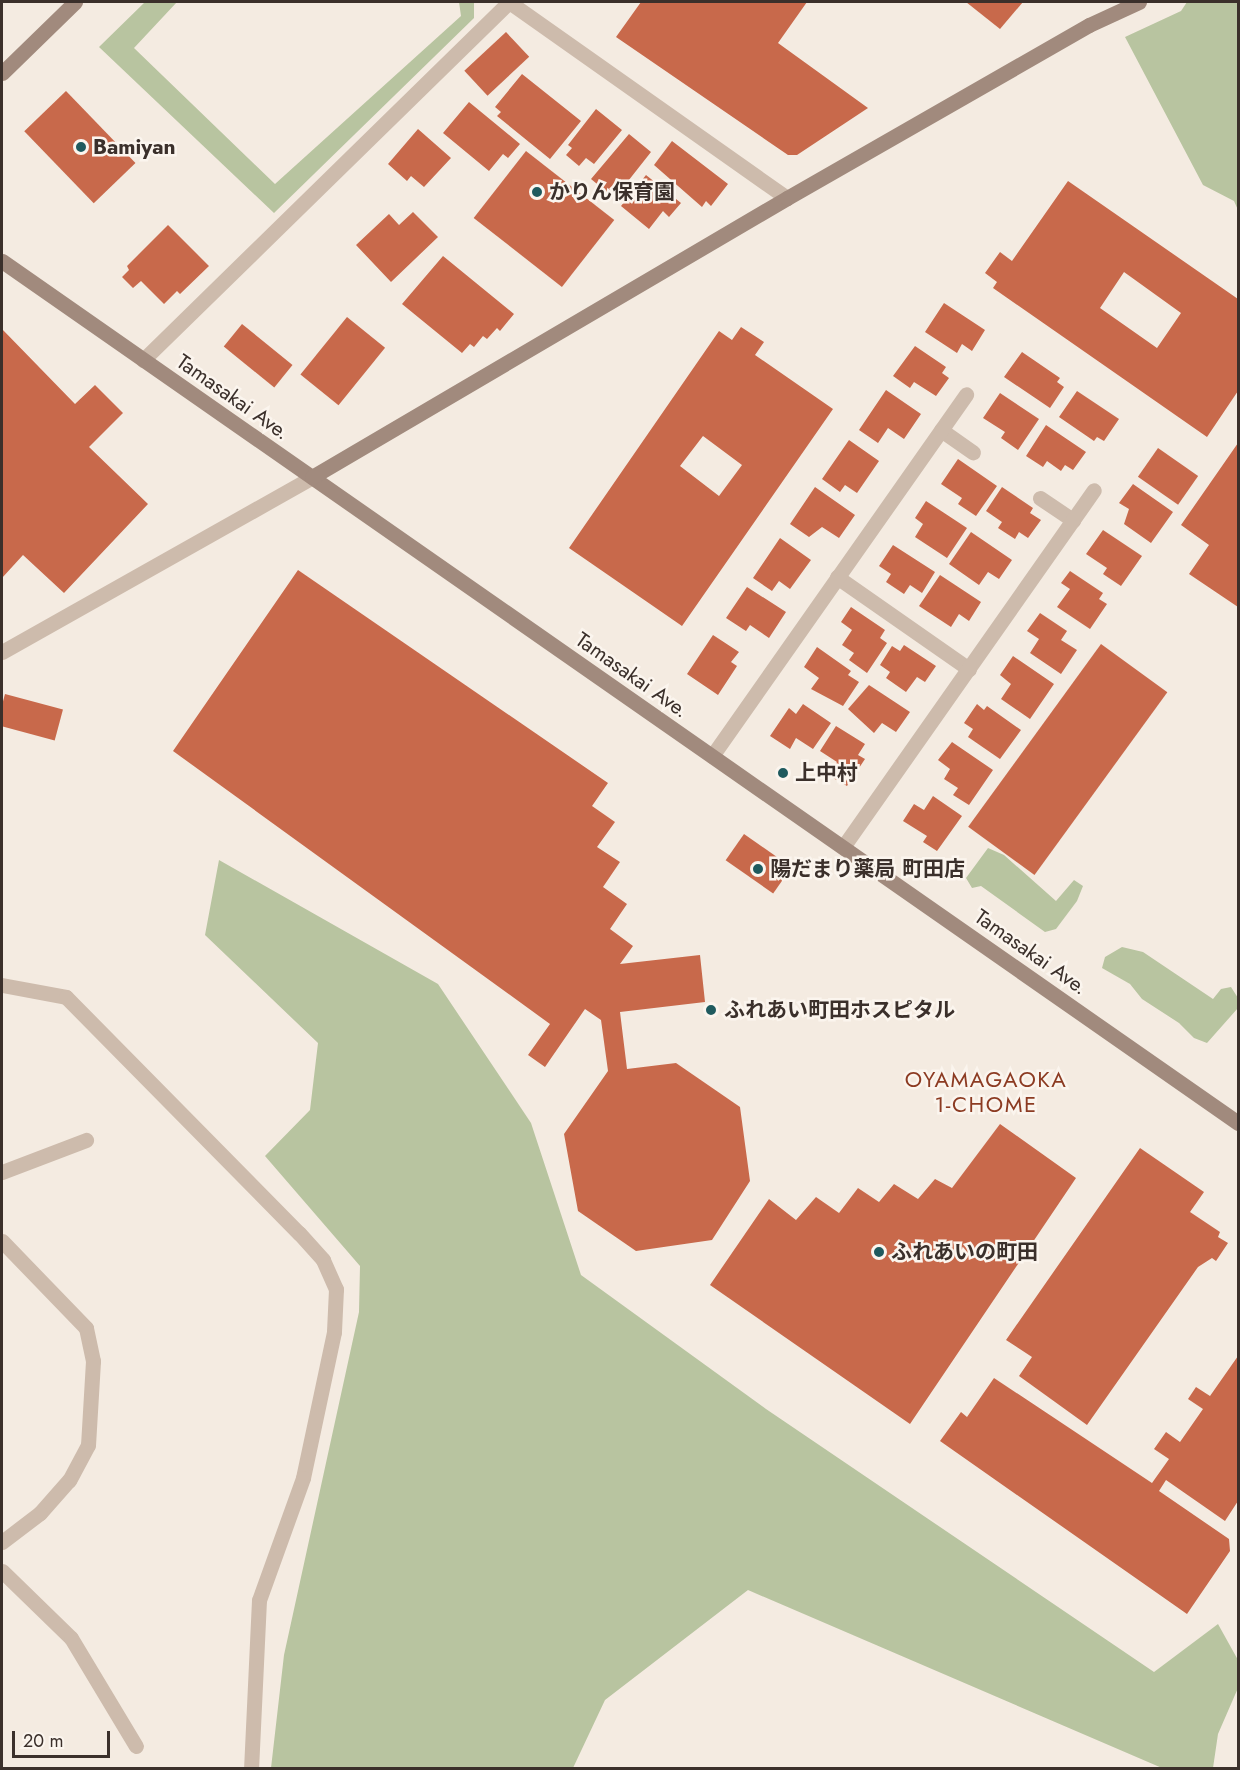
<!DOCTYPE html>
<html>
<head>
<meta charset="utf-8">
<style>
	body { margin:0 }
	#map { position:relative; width:1240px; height:1770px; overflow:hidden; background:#f4ebe1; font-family:Jost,"Noto Sans JP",sans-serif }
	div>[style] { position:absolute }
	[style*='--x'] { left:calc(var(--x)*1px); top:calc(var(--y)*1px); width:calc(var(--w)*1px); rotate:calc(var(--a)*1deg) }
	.green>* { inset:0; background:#b8c4a0 }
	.building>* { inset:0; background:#c8694b; transform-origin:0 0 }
	.lane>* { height:15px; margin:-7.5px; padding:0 7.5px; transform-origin:7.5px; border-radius:7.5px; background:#cdbbac }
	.street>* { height:15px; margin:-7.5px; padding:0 7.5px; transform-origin:7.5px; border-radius:7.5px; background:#cdbbac }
	.secondary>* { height:15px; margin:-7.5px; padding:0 7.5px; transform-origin:7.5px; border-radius:7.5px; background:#a18a7d }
	.dots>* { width:16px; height:16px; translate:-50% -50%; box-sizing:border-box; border:3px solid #fbf5ee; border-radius:50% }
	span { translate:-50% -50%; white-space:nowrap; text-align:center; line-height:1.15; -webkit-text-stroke:5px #fbf5ee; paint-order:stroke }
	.poi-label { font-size:21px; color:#3b302b; font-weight:700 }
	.left { translate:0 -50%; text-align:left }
	.street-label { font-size:21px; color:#3b302b }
	.neighbourhood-label { font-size:22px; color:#8c3b22; letter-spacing:1.5px }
	.frame { position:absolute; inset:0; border:3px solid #3b302b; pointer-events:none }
	.scale { position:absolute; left:12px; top:1731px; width:98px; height:27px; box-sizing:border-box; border:3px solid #3b302b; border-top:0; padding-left:8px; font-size:18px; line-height:21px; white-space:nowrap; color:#3b302b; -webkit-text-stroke:4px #fbf5ee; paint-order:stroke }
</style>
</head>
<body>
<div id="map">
	<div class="green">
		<i style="clip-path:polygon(145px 2px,177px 2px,134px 48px,275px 184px,461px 16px,459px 2px,474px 2px,474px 18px,274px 213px,99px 47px)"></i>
		<i style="clip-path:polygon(1187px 2px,1238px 2px,1238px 210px,1234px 201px,1203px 185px,1125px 37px,1181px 11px)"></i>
		<i style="clip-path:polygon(988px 848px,1004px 855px,1056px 901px,1074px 880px,1083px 886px,1077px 901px,1056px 929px,1045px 932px,981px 886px,972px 888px,966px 878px)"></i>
		<i style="clip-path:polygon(219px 860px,438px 984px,531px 1123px,581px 1275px,766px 1409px,1154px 1672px,1218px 1624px,1238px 1660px,1238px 1688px,1218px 1734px,1213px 1768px,1162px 1768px,748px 1590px,605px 1700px,573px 1768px,271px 1768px,284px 1655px,359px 1312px,360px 1266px,265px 1156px,310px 1110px,318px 1043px,205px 935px)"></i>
		<i style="clip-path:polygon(1122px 947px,1143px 952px,1213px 999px,1221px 989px,1231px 987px,1238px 998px,1238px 1008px,1207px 1043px,1194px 1038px,1179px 1023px,1142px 999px,1130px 984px,1102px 968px,1105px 957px)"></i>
	</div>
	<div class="building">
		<i style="clip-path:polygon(641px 2px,807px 2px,778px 43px,868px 108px,797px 155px,788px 155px,616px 37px)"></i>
		<i style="clip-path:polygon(966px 2px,1023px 2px,1000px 29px)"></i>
		<i style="left:506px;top:32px;width:34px;height:57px;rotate:47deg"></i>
		<i style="clip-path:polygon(522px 74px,581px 121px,550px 159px,497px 116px,501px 112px,495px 107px)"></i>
		<i style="left:66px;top:91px;width:100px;height:58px;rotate:46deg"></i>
		<i style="clip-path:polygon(469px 102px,520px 144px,508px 158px,503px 154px,489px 171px,443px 133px)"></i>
		<i style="clip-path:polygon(596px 109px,622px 130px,594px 164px,586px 158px,579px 166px,566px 155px,572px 148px,568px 145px)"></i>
		<i style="clip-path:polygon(418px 129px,451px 158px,424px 187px,411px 176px,407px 181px,388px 164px)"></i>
		<i style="clip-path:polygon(629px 134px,651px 152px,621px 190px,614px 185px,608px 193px,591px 179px)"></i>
		<i style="clip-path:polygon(672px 141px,728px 184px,711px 206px,706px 201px,702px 207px,654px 165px)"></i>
		<i style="left:526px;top:151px;width:112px;height:85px;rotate:38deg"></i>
		<i style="clip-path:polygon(646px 175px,681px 203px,669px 217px,663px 211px,649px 229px,621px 206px)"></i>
		<i style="clip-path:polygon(evenodd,1068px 181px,1238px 299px,1238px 391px,1207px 437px,993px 288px,997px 282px,985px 273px,1000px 252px,1012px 261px,1068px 181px,1124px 272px,1181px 313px,1157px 348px,1100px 308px,1124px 272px)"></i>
		<i style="clip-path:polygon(413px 212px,438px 237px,391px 282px,356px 245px,389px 214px,399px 225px)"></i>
		<i style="clip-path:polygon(168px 225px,209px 266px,180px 294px,177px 291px,164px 304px,141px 281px,133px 288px,122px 277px,129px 270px,127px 266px)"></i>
		<i style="clip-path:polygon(443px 256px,514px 314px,500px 331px,497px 328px,487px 339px,483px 336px,474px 347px,470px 344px,462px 353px,402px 304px)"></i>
		<i style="clip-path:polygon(944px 303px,985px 330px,972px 351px,962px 344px,957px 353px,925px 332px)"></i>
		<i style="left:347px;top:317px;width:49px;height:74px;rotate:39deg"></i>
		<i style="left:242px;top:324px;width:65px;height:29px;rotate:39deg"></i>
		<i style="clip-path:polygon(evenodd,741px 327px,764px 342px,755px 355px,833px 409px,682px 626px,569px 548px,719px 331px,732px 340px,741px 327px,703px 436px,742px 465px,719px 496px,680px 466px,703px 436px)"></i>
		<i style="clip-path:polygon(2px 329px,75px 404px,95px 385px,123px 413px,89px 447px,148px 504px,64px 593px,23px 555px,2px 578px)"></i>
		<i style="clip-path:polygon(915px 346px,946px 367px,942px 373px,949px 378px,936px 396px,914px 382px,910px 388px,893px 376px)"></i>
		<i style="clip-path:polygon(1022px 352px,1060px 378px,1057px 382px,1064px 387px,1050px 408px,1004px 377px)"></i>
		<i style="clip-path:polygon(886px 390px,921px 414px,904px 439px,888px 428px,878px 443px,859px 430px)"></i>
		<i style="clip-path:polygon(1077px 391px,1119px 419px,1104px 441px,1097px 437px,1094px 441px,1059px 417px)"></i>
		<i style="clip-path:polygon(1000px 393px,1039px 419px,1018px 450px,1001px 438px,1005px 432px,983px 418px)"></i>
		<i style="clip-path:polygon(1046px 425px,1086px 452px,1073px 470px,1065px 465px,1061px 471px,1047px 461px,1043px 467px,1026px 456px)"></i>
		<i style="clip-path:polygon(849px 440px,879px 461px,857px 493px,845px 485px,840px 492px,822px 479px)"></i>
		<i style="clip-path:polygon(1238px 443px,1238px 607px,1189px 574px,1209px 545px,1181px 525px)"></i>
		<i style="left:1158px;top:448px;width:49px;height:35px;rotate:35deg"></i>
		<i style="clip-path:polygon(958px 459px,997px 486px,976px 516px,958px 504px,962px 498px,941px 484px)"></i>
		<i style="clip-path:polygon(1133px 484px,1173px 512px,1151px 543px,1124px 524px,1129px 509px,1119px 503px)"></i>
		<i style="clip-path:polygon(815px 487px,855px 515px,839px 538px,822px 527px,809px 537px,790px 524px)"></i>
		<i style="clip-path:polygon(1002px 487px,1033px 508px,1030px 513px,1041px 520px,1028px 538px,1019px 532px,1015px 539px,998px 528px,1002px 522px,986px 511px)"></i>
		<i style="clip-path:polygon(926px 501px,967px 528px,947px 558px,915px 537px,923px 524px,915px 518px)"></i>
		<i style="clip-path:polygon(1103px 530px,1142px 556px,1121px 586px,1103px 574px,1107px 568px,1086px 554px)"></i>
		<i style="clip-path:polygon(971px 532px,1012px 560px,999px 579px,988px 572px,979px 585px,949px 564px)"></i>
		<i style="clip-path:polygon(780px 538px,811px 560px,790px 589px,779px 581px,772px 591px,753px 578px)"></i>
		<i style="clip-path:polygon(893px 545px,935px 572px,922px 593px,910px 585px,904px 594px,886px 582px,891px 574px,879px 566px)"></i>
		<i style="clip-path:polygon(298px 570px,608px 783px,592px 806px,615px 822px,597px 847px,620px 862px,603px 887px,627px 904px,610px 929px,633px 946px,620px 964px,700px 955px,705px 1002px,620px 1012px,627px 1069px,676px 1063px,740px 1107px,750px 1181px,712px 1240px,636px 1251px,578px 1211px,564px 1134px,608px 1071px,601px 1020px,585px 1009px,545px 1067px,528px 1055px,550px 1024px,173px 751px)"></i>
		<i style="clip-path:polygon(1070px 571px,1103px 593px,1099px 599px,1107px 604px,1090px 629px,1057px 607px,1070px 589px,1061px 583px)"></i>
		<i style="clip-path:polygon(940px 575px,981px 602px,969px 621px,959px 614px,951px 627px,919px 606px)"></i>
		<i style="clip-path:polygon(747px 587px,786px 612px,769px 638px,750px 625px,746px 631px,726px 618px)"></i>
		<i style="clip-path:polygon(851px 607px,885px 630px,880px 638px,887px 643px,867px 673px,849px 660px,854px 653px,842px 645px,852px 630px,841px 622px)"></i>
		<i style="clip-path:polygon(1040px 613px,1067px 631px,1061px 640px,1077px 650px,1061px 674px,1030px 653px,1039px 639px,1027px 631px)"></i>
		<i style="clip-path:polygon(713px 635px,739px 652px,731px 662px,737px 666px,718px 695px,687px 674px)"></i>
		<i style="left:1101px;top:644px;width:82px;height:226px;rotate:36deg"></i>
		<i style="clip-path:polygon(904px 645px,936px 666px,925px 682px,917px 677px,906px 692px,886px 678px,890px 672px,880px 665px,892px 646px,900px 651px)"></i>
		<i style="clip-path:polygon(817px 647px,851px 671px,848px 675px,859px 682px,843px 706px,811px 689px,819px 678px,804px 667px)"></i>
		<i style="clip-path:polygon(1013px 656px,1054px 684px,1030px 719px,1001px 699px,1011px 684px,1000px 675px)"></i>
		<i style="clip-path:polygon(869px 685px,910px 712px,896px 732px,882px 723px,874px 733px,848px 709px)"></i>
		<i style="left:5px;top:694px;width:60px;height:32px;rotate:15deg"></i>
		<i style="clip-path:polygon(803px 704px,831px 723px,813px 749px,796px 738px,790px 749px,770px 736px,789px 708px,796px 714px)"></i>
		<i style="clip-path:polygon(977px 704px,984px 710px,987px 706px,1021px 730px,1000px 759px,968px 737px,973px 729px,964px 723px)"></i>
		<i style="clip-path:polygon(836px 726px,865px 744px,858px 755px,865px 759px,847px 786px,828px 775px,837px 762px,820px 751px)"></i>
		<i style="clip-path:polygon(952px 742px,993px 770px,969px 805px,953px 795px,958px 788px,944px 779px,950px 769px,938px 760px)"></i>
		<i style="clip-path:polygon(933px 796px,962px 816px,937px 851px,923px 842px,927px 836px,903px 821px,914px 804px,924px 810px)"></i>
		<i style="left:744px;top:834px;width:58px;height:32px;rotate:35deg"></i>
		<i style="clip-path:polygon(1000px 1124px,1076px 1178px,910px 1424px,710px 1285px,769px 1199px,796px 1220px,816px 1197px,839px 1213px,858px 1188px,879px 1202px,894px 1184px,918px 1199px,935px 1179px,952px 1188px)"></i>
		<i style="clip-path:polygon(1140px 1148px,1204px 1192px,1190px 1212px,1220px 1232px,1218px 1237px,1228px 1243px,1216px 1261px,1212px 1258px,1198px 1267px,1087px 1425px,1019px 1376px,1032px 1357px,1006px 1340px)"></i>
		<i style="clip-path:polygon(1238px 1356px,1238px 1501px,1225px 1521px,1166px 1480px,1159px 1491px,1229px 1539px,1230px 1551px,1187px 1614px,940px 1441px,961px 1412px,967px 1417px,994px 1378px,1152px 1483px,1169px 1459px,1154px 1449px,1166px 1432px,1180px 1442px,1203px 1409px,1188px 1399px,1196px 1387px,1210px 1396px)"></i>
	</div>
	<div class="lane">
		<i style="--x:2;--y:1172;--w:90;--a:-20.9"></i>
		<i style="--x:2;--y:1571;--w:96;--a:44.2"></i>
		<i style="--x:71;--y:1638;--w:126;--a:59"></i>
	</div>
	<div class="street">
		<i style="--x:509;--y:2;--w:340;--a:35.2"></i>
		<i style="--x:143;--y:360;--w:512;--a:-44.37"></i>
		<i style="--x:941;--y:430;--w:39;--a:35"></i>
		<i style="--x:1040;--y:498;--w:40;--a:34"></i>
		<i style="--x:837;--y:577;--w:161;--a:34.9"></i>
		<i style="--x:2;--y:652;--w:356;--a:-29.4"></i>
		<i style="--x:712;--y:756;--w:442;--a:-54.9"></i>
		<i style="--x:843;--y:847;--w:436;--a:-54.9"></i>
		<i style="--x:2;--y:985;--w:65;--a:10.6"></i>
		<i style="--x:66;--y:997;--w:332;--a:45.4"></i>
		<i style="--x:299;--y:1233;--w:36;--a:48"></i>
		<i style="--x:323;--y:1260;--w:32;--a:66"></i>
		<i style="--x:336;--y:1289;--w:43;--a:92.7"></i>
		<i style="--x:334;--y:1332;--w:149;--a:102"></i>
		<i style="--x:303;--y:1478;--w:130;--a:109.8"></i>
		<i style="--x:259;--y:1600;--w:168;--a:92.7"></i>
		<i style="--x:2;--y:1241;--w:121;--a:46"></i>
		<i style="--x:86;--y:1328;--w:34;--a:78"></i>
		<i style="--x:93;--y:1361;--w:84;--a:93.4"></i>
		<i style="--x:88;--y:1445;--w:40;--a:118"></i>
		<i style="--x:69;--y:1480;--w:44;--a:131.3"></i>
		<i style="--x:40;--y:1513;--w:48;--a:142.7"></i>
	</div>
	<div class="secondary">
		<i style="--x:2;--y:73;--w:102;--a:-44.2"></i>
		<i style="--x:2;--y:261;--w:1507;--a:34.89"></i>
		<i style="--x:312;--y:477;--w:551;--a:-30.43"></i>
		<i style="--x:787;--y:198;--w:348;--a:-29.8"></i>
		<i style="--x:1089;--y:25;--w:55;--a:-24.7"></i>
	</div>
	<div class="dots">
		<i style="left:81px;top:147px;background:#1f5a5e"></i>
		<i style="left:537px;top:192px;background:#1f5a5e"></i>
		<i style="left:783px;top:773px;background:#1f5a5e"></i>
		<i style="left:758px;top:869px;background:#1f5a5e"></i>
		<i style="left:711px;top:1010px;background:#1f5a5e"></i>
		<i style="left:879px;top:1252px;background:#1f5a5e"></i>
	</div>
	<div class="poi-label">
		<span class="left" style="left:93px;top:147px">Bamiyan</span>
		<span class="left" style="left:549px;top:192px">かりん保育園</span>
		<span class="left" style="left:795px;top:773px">上中村</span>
		<span class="left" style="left:770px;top:869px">陽だまり薬局 町田店</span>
		<span class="left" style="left:724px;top:1010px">ふれあい町田ホスピタル</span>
		<span class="left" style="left:891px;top:1252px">ふれあいの町田</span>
	</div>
	<div class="street-label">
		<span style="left:233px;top:397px;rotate:35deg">Tamasakai Ave.</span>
		<span style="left:632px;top:675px;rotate:35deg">Tamasakai Ave.</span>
		<span style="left:1031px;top:952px;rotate:35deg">Tamasakai Ave.</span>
	</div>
	<div class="neighbourhood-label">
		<span style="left:986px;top:1092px">OYAMAGAOKA<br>1-CHOME</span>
	</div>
	<div class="frame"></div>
	<div class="scale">20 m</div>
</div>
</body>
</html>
